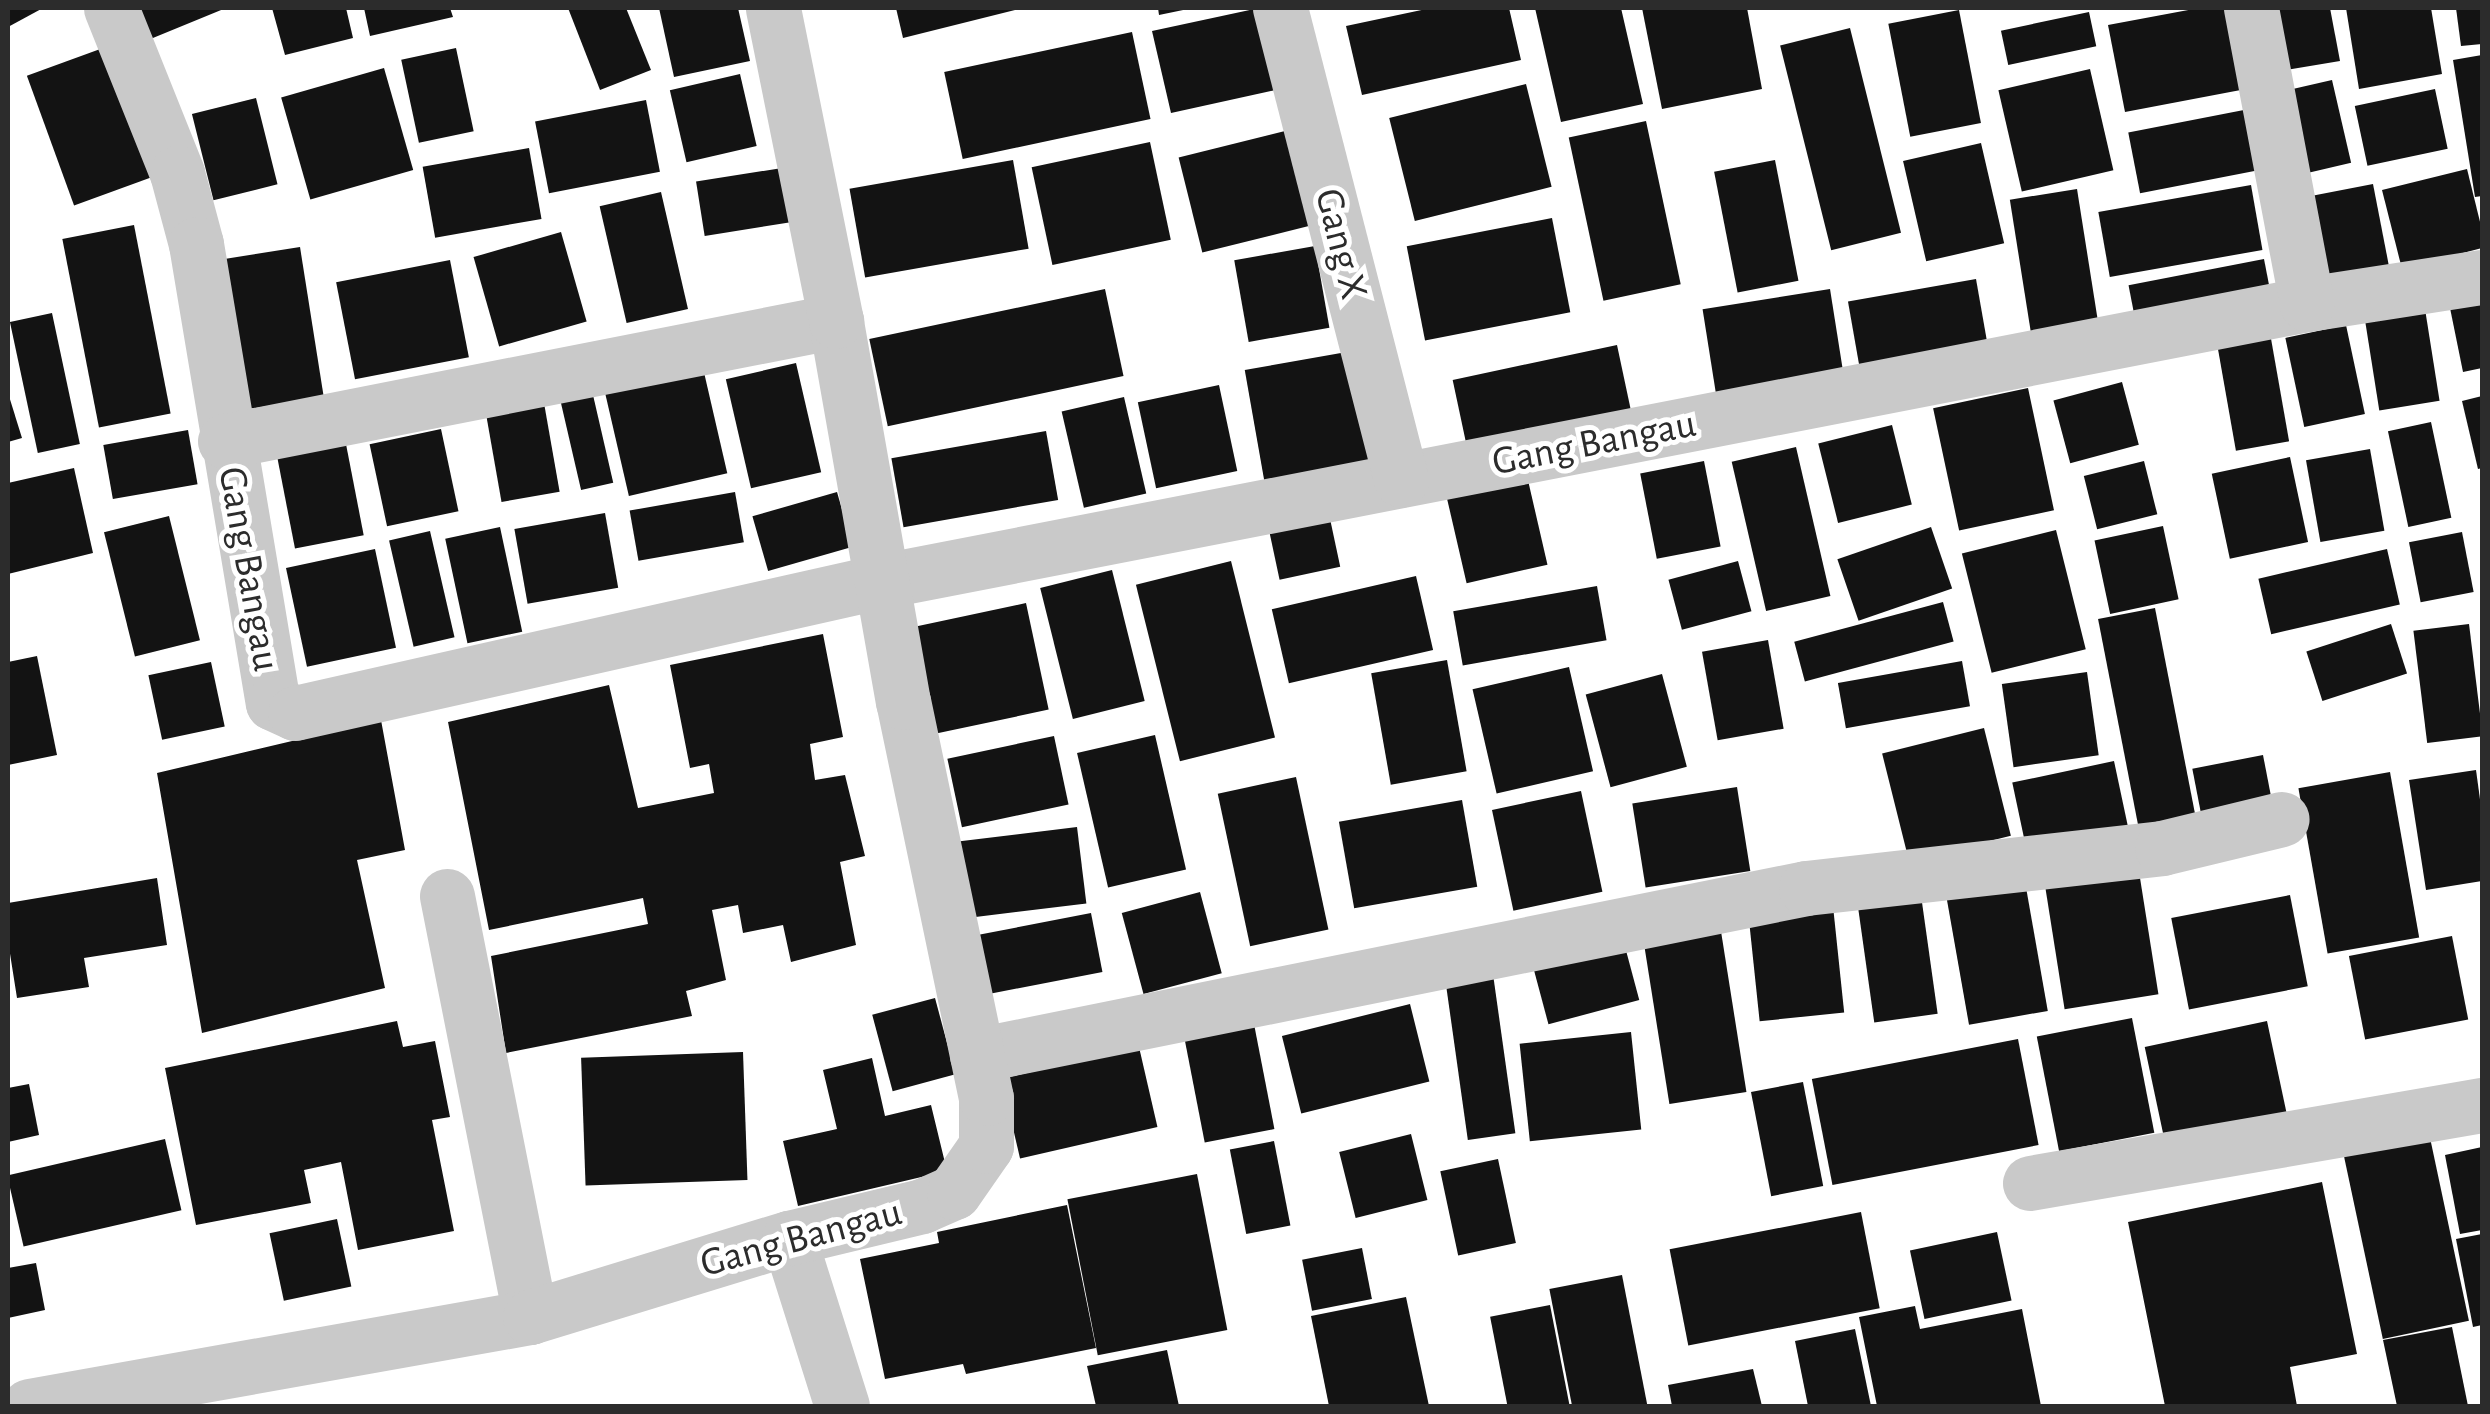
<!DOCTYPE html>
<html>
<head>
<meta charset="utf-8">
<style>
	body { margin:0 }
	#map { position:relative; width:2490px; height:1414px; overflow:hidden; background:#fff; font-family:"Alegreya Sans",sans-serif }
	div>[style] { position:absolute }
	[style*='--x'] { left:calc(var(--x)*1px); top:calc(var(--y)*1px); width:calc(var(--w)*1px); rotate:calc(var(--a)*1deg) }
	.building>* { inset:0; background:#131313; transform-origin:0 0 }
	.minor>* { height:55px; margin:-27.5px; padding:0 27.5px; transform-origin:27.5px; border-radius:27.5px; background:#c9c9c9 }
	span { translate:-50% -50%; white-space:nowrap; text-align:center; line-height:1.15; -webkit-text-stroke:10px #fff; paint-order:stroke }
	.street-label { font-size:40px; color:#2c2c2c }
	.frame { position:absolute; inset:0; border:10px solid #2c2c2c; pointer-events:none }
</style>
</head>
<body>
<div id="map">
	<div class="building">
		<i style="clip-path:polygon(8px 8px,43px 8px,8px 27px)"></i>
		<i style="clip-path:polygon(134px 8px,226px 8px,148px 40px)"></i>
		<i style="clip-path:polygon(272px 8px,346px 8px,353px 38px,285px 55px)"></i>
		<i style="clip-path:polygon(364px 8px,450px 8px,453px 17px,370px 36px)"></i>
		<i style="clip-path:polygon(568px 8px,626px 8px,651px 70px,600px 90px)"></i>
		<i style="clip-path:polygon(659px 8px,738px 8px,750px 61px,674px 77px)"></i>
		<i style="clip-path:polygon(896px 8px,1019px 8px,1019px 9px,903px 38px)"></i>
		<i style="clip-path:polygon(1158px 8px,1187px 8px,1188px 9px,1159px 15px)"></i>
		<i style="clip-path:polygon(1259px 8px,1294px 86px,1171px 113px,1152px 31px)"></i>
		<i style="clip-path:polygon(1431px 8px,1509px 8px,1521px 60px,1362px 95px,1346px 26px)"></i>
		<i style="clip-path:polygon(1535px 8px,1621px 8px,1643px 104px,1561px 122px)"></i>
		<i style="clip-path:polygon(1642px 8px,1747px 8px,1762px 89px,1662px 109px)"></i>
		<i style="clip-path:polygon(2199px 8px,2230px 8px,2246px 89px,2125px 112px,2108px 25px)"></i>
		<i style="clip-path:polygon(2270px 8px,2330px 8px,2340px 61px,2280px 71px)"></i>
		<i style="clip-path:polygon(2346px 8px,2431px 8px,2442px 74px,2359px 89px)"></i>
		<i style="clip-path:polygon(2456px 8px,2482px 8px,2482px 44px,2461px 46px)"></i>
		<i style="left:1959px;top:10px;width:115px;height:72px;rotate:79deg"></i>
		<i style="left:2089px;top:12px;width:35px;height:90px;rotate:78deg"></i>
		<i style="left:1850px;top:28px;width:211px;height:72px;rotate:76deg"></i>
		<i style="left:1132px;top:32px;width:89px;height:192px;rotate:78deg"></i>
		<i style="left:103px;top:48px;width:138px;height:81px;rotate:70deg"></i>
		<i style="left:456px;top:48px;width:85px;height:56px;rotate:78deg"></i>
		<i style="clip-path:polygon(2482px 55px,2482px 196px,2475px 197px,2453px 60px)"></i>
		<i style="left:384px;top:68px;width:106px;height:107px;rotate:74deg"></i>
		<i style="left:2090px;top:69px;width:104px;height:94px;rotate:77deg"></i>
		<i style="left:740px;top:74px;width:74px;height:72px;rotate:77deg"></i>
		<i style="left:2332px;top:80px;width:85px;height:47px;rotate:77deg"></i>
		<i style="left:1526px;top:84px;width:106px;height:141px;rotate:76deg"></i>
		<i style="left:2435px;top:89px;width:61px;height:82px;rotate:78deg"></i>
		<i style="left:256px;top:98px;width:89px;height:66px;rotate:76deg"></i>
		<i style="left:646px;top:100px;width:73px;height:113px;rotate:79deg"></i>
		<i style="left:2249px;top:109px;width:62px;height:123px;rotate:79deg"></i>
		<i style="left:1646px;top:121px;width:167px;height:79px;rotate:78deg"></i>
		<i style="left:1297px;top:128px;width:98px;height:122px;rotate:76deg"></i>
		<i style="left:1150px;top:142px;width:100px;height:121px;rotate:78deg"></i>
		<i style="left:1981px;top:143px;width:103px;height:80px;rotate:77deg"></i>
		<i style="left:529px;top:148px;width:72px;height:108px;rotate:80deg"></i>
		<i style="left:1013px;top:160px;width:90px;height:166px;rotate:80deg"></i>
		<i style="left:1775px;top:160px;width:123px;height:62px;rotate:79deg"></i>
		<i style="left:782px;top:168px;width:55px;height:87px;rotate:81deg"></i>
		<i style="clip-path:polygon(2467px 169px,2482px 230px,2482px 248px,2402px 269px,2382px 190px)"></i>
		<i style="left:2373px;top:184px;width:87px;height:75px;rotate:79deg"></i>
		<i style="left:2251px;top:185px;width:66px;height:155px;rotate:80deg"></i>
		<i style="left:2077px;top:189px;width:146px;height:68px;rotate:81deg"></i>
		<i style="left:661px;top:192px;width:120px;height:63px;rotate:77deg"></i>
		<i style="left:1552px;top:218px;width:96px;height:148px;rotate:79deg"></i>
		<i style="left:134px;top:225px;width:192px;height:73px;rotate:79deg"></i>
		<i style="left:561px;top:232px;width:93px;height:91px;rotate:74deg"></i>
		<i style="left:1315px;top:246px;width:83px;height:82px;rotate:80deg"></i>
		<i style="left:300px;top:247px;width:152px;height:86px;rotate:81deg"></i>
		<i style="left:2264px;top:259px;width:32px;height:138px;rotate:79deg"></i>
		<i style="left:450px;top:260px;width:99px;height:116px;rotate:79deg"></i>
		<i style="left:1976px;top:279px;width:71px;height:130px;rotate:80deg"></i>
		<i style="left:1105px;top:289px;width:89px;height:241px;rotate:78deg"></i>
		<i style="left:1830px;top:289px;width:85px;height:129px;rotate:81deg"></i>
		<i style="clip-path:polygon(2482px 296px,2482px 368px,2463px 372px,2449px 303px)"></i>
		<i style="left:2425px;top:309px;width:93px;height:61px;rotate:81deg"></i>
		<i style="left:52px;top:313px;width:134px;height:43px;rotate:78deg"></i>
		<i style="left:2346px;top:325px;width:91px;height:62px;rotate:78deg"></i>
		<i style="left:2270px;top:333px;width:110px;height:54px;rotate:80deg"></i>
		<i style="left:1617px;top:345px;width:67px;height:168px;rotate:78deg"></i>
		<i style="left:1358px;top:350px;width:114px;height:115px;rotate:80deg"></i>
		<i style="left:796px;top:363px;width:112px;height:72px;rotate:77deg"></i>
		<i style="left:703px;top:368px;width:108px;height:101px;rotate:77deg"></i>
		<i style="left:2122px;top:382px;width:65px;height:71px;rotate:75deg"></i>
		<i style="left:1219px;top:385px;width:88px;height:83px;rotate:78deg"></i>
		<i style="left:2028px;top:388px;width:125px;height:97px;rotate:78deg"></i>
		<i style="clip-path:polygon(8px 393px,22px 438px,8px 442px)"></i>
		<i style="left:593px;top:395px;width:90px;height:33px;rotate:77deg"></i>
		<i style="clip-path:polygon(2482px 396px,2482px 468px,2478px 469px,2462px 401px)"></i>
		<i style="left:1124px;top:397px;width:99px;height:64px;rotate:77deg"></i>
		<i style="left:544px;top:403px;width:90px;height:59px;rotate:80deg"></i>
		<i style="left:2431px;top:422px;width:98px;height:44px;rotate:78deg"></i>
		<i style="left:1892px;top:425px;width:82px;height:76px;rotate:76deg"></i>
		<i style="left:441px;top:429px;width:84px;height:73px;rotate:78deg"></i>
		<i style="left:188px;top:430px;width:55px;height:86px;rotate:80deg"></i>
		<i style="left:1046px;top:431px;width:70px;height:157px;rotate:80deg"></i>
		<i style="left:345px;top:439px;width:98px;height:70px;rotate:79deg"></i>
		<i style="left:1796px;top:447px;width:153px;height:66px;rotate:77deg"></i>
		<i style="left:2370px;top:449px;width:83px;height:65px;rotate:80deg"></i>
		<i style="left:2290px;top:457px;width:87px;height:80px;rotate:78deg"></i>
		<i style="left:1704px;top:461px;width:87px;height:65px;rotate:79deg"></i>
		<i style="left:2144px;top:461px;width:55px;height:62px;rotate:76deg"></i>
		<i style="clip-path:polygon(74px 468px,93px 553px,8px 574px,8px 483px)"></i>
		<i style="left:1527px;top:476px;width:91px;height:83px;rotate:77deg"></i>
		<i style="left:735px;top:492px;width:51px;height:107px;rotate:80deg"></i>
		<i style="left:837px;top:492px;width:57px;height:88px;rotate:74deg"></i>
		<i style="left:605px;top:513px;width:76px;height:92px;rotate:80deg"></i>
		<i style="left:1329px;top:514px;width:54px;height:62px;rotate:78deg"></i>
		<i style="left:169px;top:516px;width:128px;height:67px;rotate:76deg"></i>
		<i style="left:2163px;top:526px;width:75px;height:70px;rotate:78deg"></i>
		<i style="left:500px;top:527px;width:107px;height:56px;rotate:78deg"></i>
		<i style="left:1931px;top:527px;width:65px;height:99px;rotate:71deg"></i>
		<i style="left:2056px;top:530px;width:123px;height:97px;rotate:76deg"></i>
		<i style="left:430px;top:531px;width:109px;height:42px;rotate:77deg"></i>
		<i style="left:2462px;top:532px;width:61px;height:54px;rotate:79deg"></i>
		<i style="left:375px;top:549px;width:101px;height:91px;rotate:78deg"></i>
		<i style="left:2387px;top:549px;width:57px;height:132px;rotate:77deg"></i>
		<i style="left:1231px;top:561px;width:182px;height:98px;rotate:76deg"></i>
		<i style="left:1738px;top:561px;width:52px;height:72px;rotate:75deg"></i>
		<i style="left:1112px;top:570px;width:135px;height:74px;rotate:76deg"></i>
		<i style="left:1416px;top:576px;width:76px;height:148px;rotate:77deg"></i>
		<i style="left:1597px;top:586px;width:55px;height:146px;rotate:80deg"></i>
		<i style="left:1943px;top:602px;width:41px;height:154px;rotate:75deg"></i>
		<i style="left:1026px;top:603px;width:109px;height:115px;rotate:78deg"></i>
		<i style="left:2155px;top:608px;width:226px;height:58px;rotate:79deg"></i>
		<i style="left:2391px;top:624px;width:52px;height:89px;rotate:72deg"></i>
		<i style="left:2469px;top:624px;width:113px;height:56px;rotate:83deg"></i>
		<i style="clip-path:polygon(823px 634px,843px 737px,810px 744px,815px 780px,845px 775px,865px 856px,840px 862px,856px 945px,791px 962px,783px 925px,743px 933px,738px 905px,712px 910px,726px 980px,686px 991px,692px 1016px,506px 1053px,491px 956px,648px 924px,643px 898px,489px 930px,448px 722px,609px 685px,638px 808px,714px 793px,709px 764px,690px 768px,670px 665px)"></i>
		<i style="left:1768px;top:640px;width:90px;height:67px;rotate:80deg"></i>
		<i style="clip-path:polygon(37px 656px,57px 755px,8px 765px,8px 662px)"></i>
		<i style="left:1447px;top:660px;width:113px;height:77px;rotate:80deg"></i>
		<i style="left:1962px;top:661px;width:46px;height:126px;rotate:80deg"></i>
		<i style="left:211px;top:662px;width:66px;height:64px;rotate:78deg"></i>
		<i style="left:1569px;top:667px;width:107px;height:99px;rotate:77deg"></i>
		<i style="left:2087px;top:672px;width:84px;height:86px;rotate:82deg"></i>
		<i style="left:1662px;top:674px;width:96px;height:79px;rotate:75deg"></i>
		<i style="clip-path:polygon(381px 720px,405px 850px,357px 860px,385px 988px,202px 1033px,157px 773px)"></i>
		<i style="left:1984px;top:728px;width:111px;height:105px;rotate:76deg"></i>
		<i style="left:1155px;top:735px;width:138px;height:80px;rotate:77deg"></i>
		<i style="left:1054px;top:736px;width:70px;height:109px;rotate:78deg"></i>
		<i style="left:2263px;top:755px;width:60px;height:72px;rotate:79deg"></i>
		<i style="left:2114px;top:761px;width:66px;height:104px;rotate:78deg"></i>
		<i style="clip-path:polygon(2476px 770px,2482px 814px,2482px 881px,2426px 890px,2409px 780px)"></i>
		<i style="left:2390px;top:772px;width:168px;height:93px;rotate:80deg"></i>
		<i style="left:1296px;top:777px;width:156px;height:80px;rotate:78deg"></i>
		<i style="left:1737px;top:787px;width:85px;height:106px;rotate:81deg"></i>
		<i style="left:1581px;top:791px;width:103px;height:91px;rotate:78deg"></i>
		<i style="left:1462px;top:800px;width:88px;height:125px;rotate:80deg"></i>
		<i style="left:1077px;top:827px;width:77px;height:122px;rotate:83deg"></i>
		<i style="left:2137px;top:859px;width:137px;height:95px;rotate:81deg"></i>
		<i style="left:2024px;top:876px;width:137px;height:80px;rotate:80deg"></i>
		<i style="clip-path:polygon(157px 878px,167px 945px,84px 958px,89px 987px,17px 998px,8px 941px,8px 903px)"></i>
		<i style="left:1919px;top:881px;width:134px;height:64px;rotate:82deg"></i>
		<i style="left:1200px;top:892px;width:84px;height:81px;rotate:75deg"></i>
		<i style="left:2290px;top:895px;width:93px;height:121px;rotate:79deg"></i>
		<i style="left:1833px;top:906px;width:107px;height:85px;rotate:84deg"></i>
		<i style="left:1091px;top:913px;width:60px;height:121px;rotate:79deg"></i>
		<i style="left:1720px;top:925px;width:169px;height:78px;rotate:81deg"></i>
		<i style="left:2452px;top:936px;width:85px;height:105px;rotate:79deg"></i>
		<i style="left:1624px;top:943px;width:59px;height:94px;rotate:75deg"></i>
		<i style="left:1492px;top:967px;width:168px;height:48px;rotate:82deg"></i>
		<i style="left:935px;top:998px;width:79px;height:65px;rotate:75deg"></i>
		<i style="left:1410px;top:1004px;width:80px;height:132px;rotate:76deg"></i>
		<i style="left:2132px;top:1018px;width:117px;height:97px;rotate:79deg"></i>
		<i style="clip-path:polygon(397px 1021px,403px 1047px,435px 1041px,450px 1117px,432px 1120px,454px 1231px,358px 1250px,341px 1162px,304px 1170px,311px 1203px,196px 1225px,165px 1068px)"></i>
		<i style="left:2267px;top:1021px;width:105px;height:125px;rotate:78deg"></i>
		<i style="left:1254px;top:1024px;width:107px;height:71px;rotate:79deg"></i>
		<i style="left:1631px;top:1032px;width:98px;height:112px;rotate:84deg"></i>
		<i style="left:2018px;top:1039px;width:108px;height:210px;rotate:79deg"></i>
		<i style="left:1139px;top:1047px;width:82px;height:141px;rotate:77deg"></i>
		<i style="left:743px;top:1052px;width:128px;height:162px;rotate:88deg"></i>
		<i style="clip-path:polygon(872px 1058px,885px 1116px,931px 1105px,947px 1171px,798px 1206px,783px 1141px,837px 1129px,823px 1070px)"></i>
		<i style="left:1803px;top:1082px;width:106px;height:53px;rotate:79deg"></i>
		<i style="clip-path:polygon(29px 1084px,39px 1135px,8px 1142px,8px 1088px)"></i>
		<i style="left:2429px;top:1133px;width:192px;height:88px;rotate:78deg"></i>
		<i style="left:1411px;top:1134px;width:68px;height:74px;rotate:76deg"></i>
		<i style="left:165px;top:1139px;width:73px;height:162px;rotate:77deg"></i>
		<i style="left:1274px;top:1141px;width:86px;height:45px;rotate:79deg"></i>
		<i style="clip-path:polygon(2482px 1147px,2482px 1230px,2460px 1234px,2445px 1155px)"></i>
		<i style="left:1498px;top:1159px;width:86px;height:59px;rotate:78deg"></i>
		<i style="left:1197px;top:1174px;width:159px;height:132px;rotate:79deg"></i>
		<i style="clip-path:polygon(2322px 1182px,2357px 1354px,2290px 1367px,2297px 1406px,2165px 1406px,2128px 1222px)"></i>
		<i style="clip-path:polygon(1067px 1205px,1096px 1348px,966px 1374px,963px 1364px,885px 1379px,860px 1259px,939px 1243px,937px 1232px)"></i>
		<i style="left:1861px;top:1212px;width:98px;height:195px;rotate:79deg"></i>
		<i style="left:337px;top:1219px;width:69px;height:69px;rotate:78deg"></i>
		<i style="left:1997px;top:1232px;width:70px;height:89px;rotate:78deg"></i>
		<i style="clip-path:polygon(2482px 1234px,2482px 1325px,2473px 1327px,2456px 1239px)"></i>
		<i style="left:1362px;top:1248px;width:52px;height:61px;rotate:79deg"></i>
		<i style="clip-path:polygon(36px 1263px,45px 1310px,8px 1318px,8px 1268px)"></i>
		<i style="left:1622px;top:1275px;width:134px;height:74px;rotate:79deg"></i>
		<i style="clip-path:polygon(1406px 1297px,1429px 1406px,1329px 1406px,1311px 1316px)"></i>
		<i style="left:1550px;top:1305px;width:103px;height:61px;rotate:79deg"></i>
		<i style="clip-path:polygon(1915px 1306px,1920px 1329px,2022px 1309px,2041px 1406px,1877px 1406px,1859px 1317px)"></i>
		<i style="clip-path:polygon(2452px 1327px,2468px 1406px,2397px 1406px,2383px 1340px)"></i>
		<i style="clip-path:polygon(1855px 1329px,1871px 1406px,1808px 1406px,1795px 1341px)"></i>
		<i style="clip-path:polygon(1167px 1350px,1179px 1406px,1096px 1406px,1087px 1366px)"></i>
		<i style="clip-path:polygon(1753px 1369px,1762px 1406px,1672px 1406px,1668px 1385px)"></i>
	</div>
	<div class="minor">
		<i style="--x:111;--y:8;--w:178;--a:68.2"></i>
		<i style="--x:177;--y:173;--w:73;--a:75"></i>
		<i style="--x:196;--y:244;--w:465;--a:80.5"></i>
		<i style="--x:273;--y:703;--w:24;--a:24"></i>
		<i style="--x:295;--y:713;--w:602;--a:-12.67"></i>
		<i style="--x:882;--y:581;--w:1452;--a:-11"></i>
		<i style="--x:2307;--y:304;--w:177;--a:-8.8"></i>
		<i style="--x:1280;--y:8;--w:487;--a:75.6"></i>
		<i style="--x:2251;--y:8;--w:301;--a:79.3"></i>
		<i style="--x:225;--y:441;--w:623;--a:-11.11"></i>
		<i style="--x:447;--y:896;--w:429;--a:78.8"></i>
		<i style="--x:977;--y:1055;--w:846;--a:-11.39"></i>
		<i style="--x:1806;--y:888;--w:358;--a:-6.4"></i>
		<i style="--x:2162;--y:848;--w:123;--a:-13.6"></i>
		<i style="--x:2030;--y:1183;--w:459;--a:-9.8"></i>
		<i style="--x:789;--y:1238;--w:176;--a:72.5"></i>
		<i style="--x:29;--y:1406;--w:509;--a:-10.07"></i>
		<i style="--x:530;--y:1317;--w:271;--a:-17"></i>
		<i style="--x:789;--y:1238;--w:137;--a:-13.5"></i>
		<i style="--x:922;--y:1206;--w:35;--a:-24"></i>
		<i style="--x:954;--y:1192;--w:56;--a:-55.2"></i>
		<i style="--x:986;--y:1146;--w:48;--a:-90"></i>
		<i style="--x:986;--y:1098;--w:405;--a:-101.8"></i>
		<i style="--x:903;--y:702;--w:387;--a:-100"></i>
		<i style="--x:836;--y:321;--w:319;--a:-101.4"></i>
	</div>
	<div class="street-label">
		<span style="left:1341px;top:244px;rotate:76deg">Gang X</span>
		<span style="left:1594px;top:443px;rotate:-11deg">Gang Bangau</span>
		<span style="left:249px;top:569px;rotate:80deg">Gang Bangau</span>
		<span style="left:801px;top:1238px;rotate:-15deg">Gang Bangau</span>
	</div>
	<div class="frame"></div>
</div>
</body>
</html>
